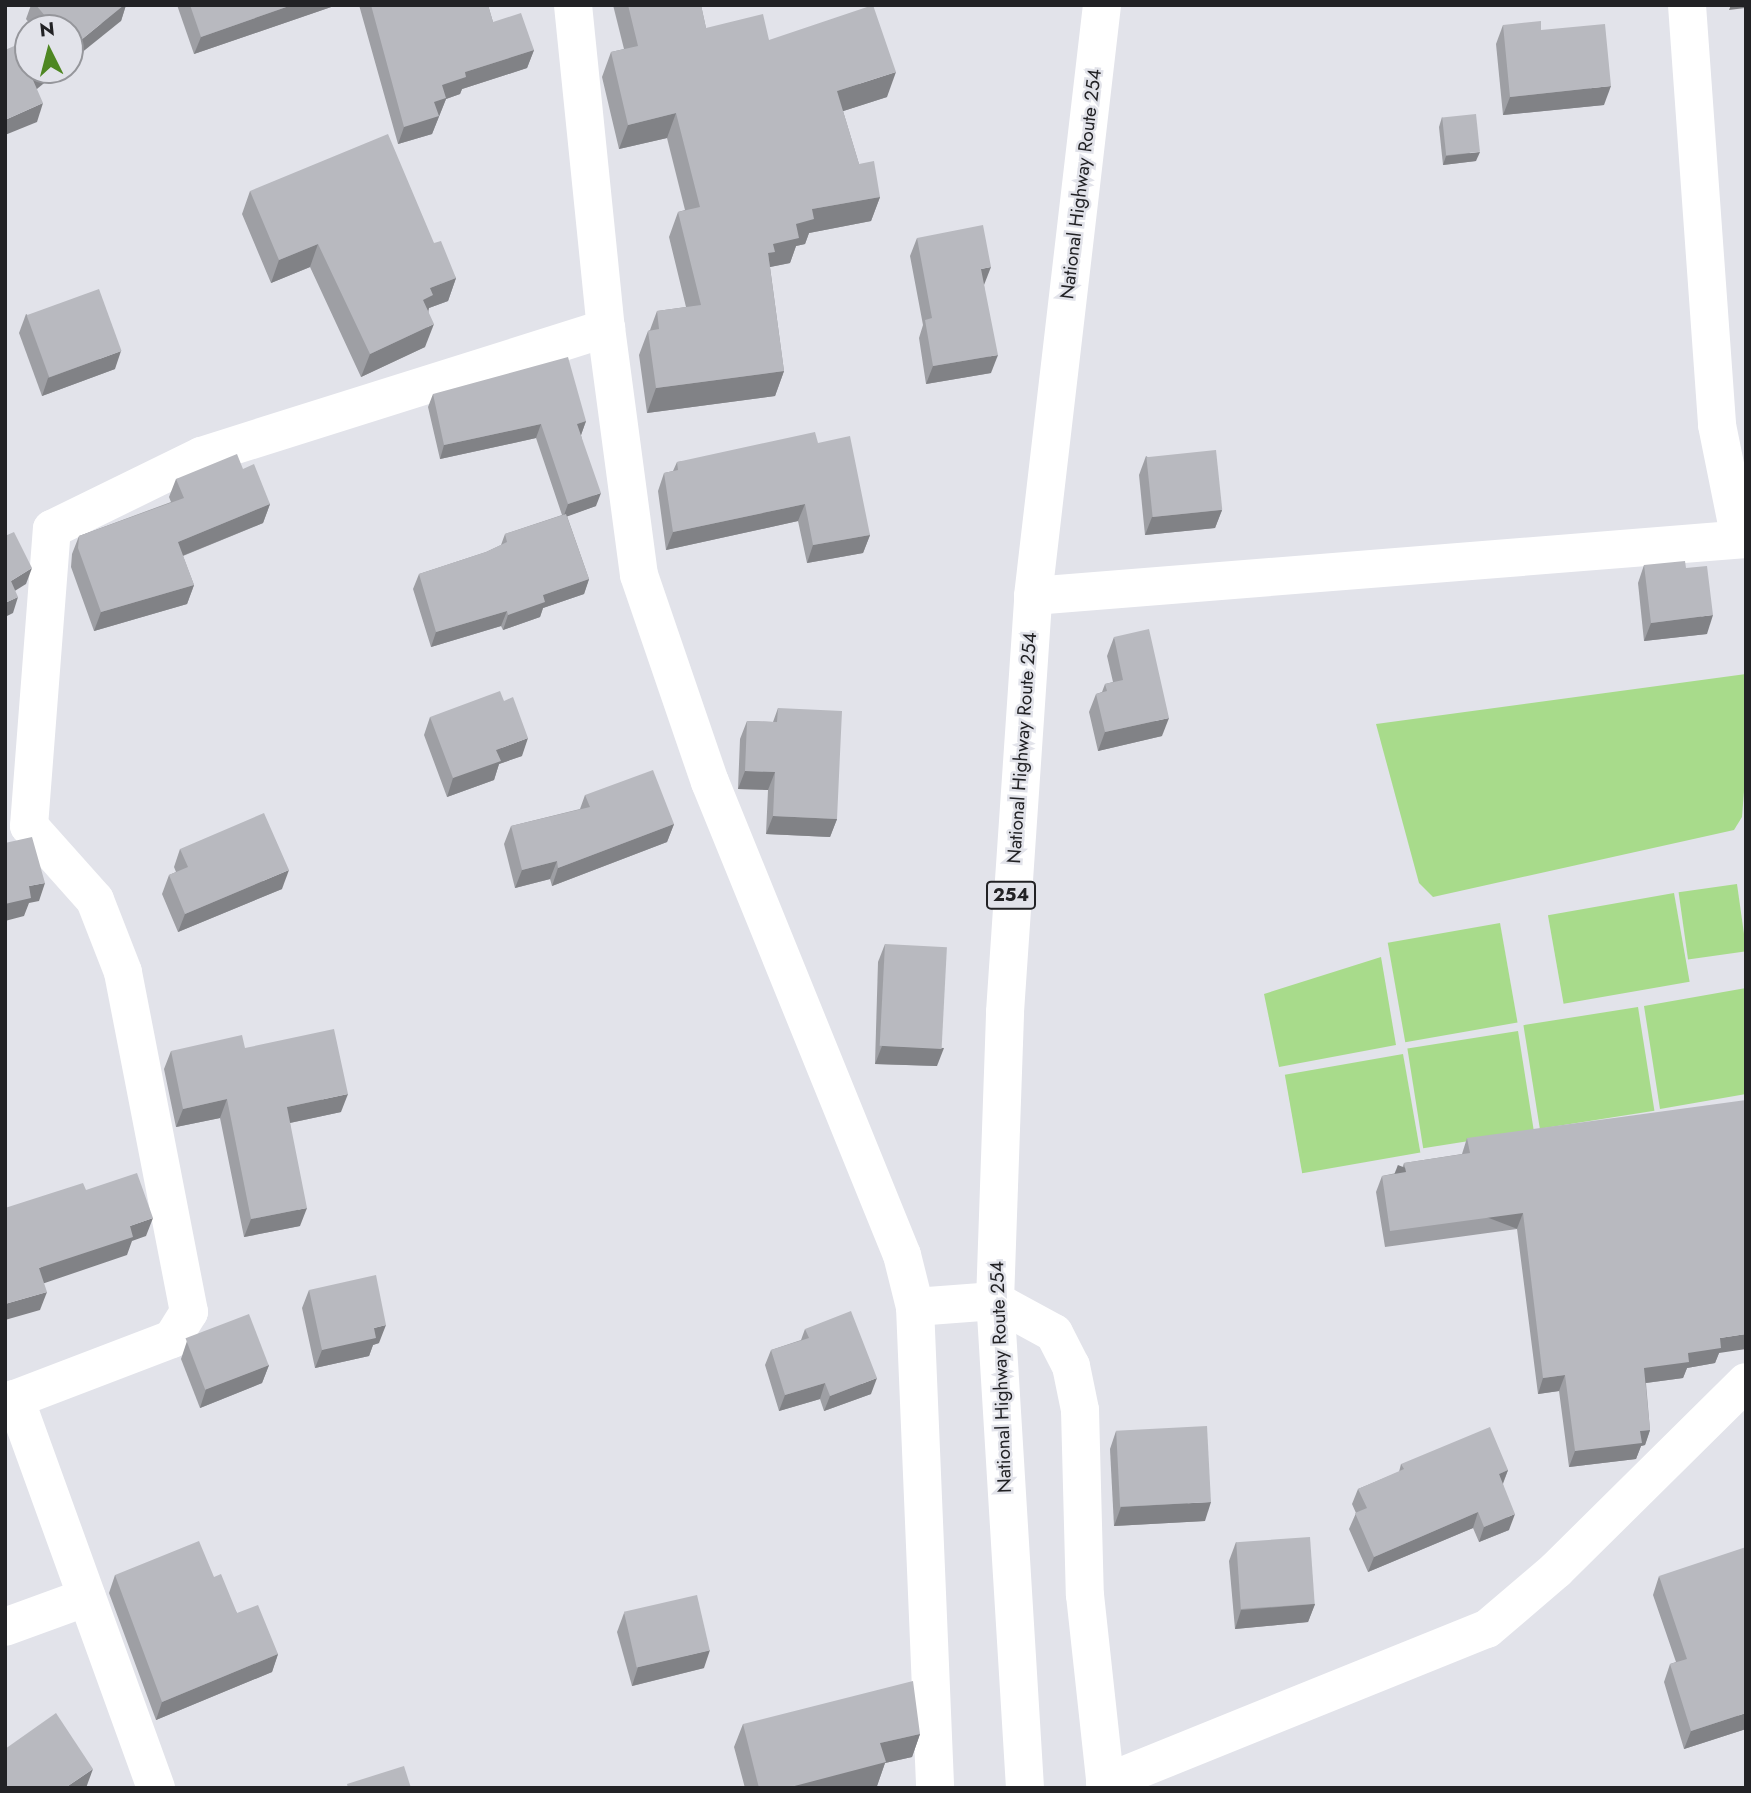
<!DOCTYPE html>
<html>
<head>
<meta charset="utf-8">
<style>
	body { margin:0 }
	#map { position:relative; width:1751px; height:1793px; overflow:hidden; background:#e2e3ea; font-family:Jost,sans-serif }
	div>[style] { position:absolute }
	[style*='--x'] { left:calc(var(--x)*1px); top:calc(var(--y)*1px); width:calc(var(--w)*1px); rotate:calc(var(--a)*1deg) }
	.water>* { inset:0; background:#a8db8b; transform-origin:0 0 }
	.minor>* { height:38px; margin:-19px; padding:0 19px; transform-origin:19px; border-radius:19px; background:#fff }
	.tertiary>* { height:38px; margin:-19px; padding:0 19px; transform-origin:19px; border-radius:19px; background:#fff }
	.trunk>* { height:38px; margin:-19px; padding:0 19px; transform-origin:19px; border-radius:19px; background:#fff }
	.wall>* { inset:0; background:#9e9fa4 }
	.shaded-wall>* { inset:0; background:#818286; transform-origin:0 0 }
	.building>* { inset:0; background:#b8b9bf; transform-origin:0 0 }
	span { translate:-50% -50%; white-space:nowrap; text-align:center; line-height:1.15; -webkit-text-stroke:5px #e2e3ea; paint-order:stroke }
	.shield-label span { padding:2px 5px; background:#e2e3ea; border:2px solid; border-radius:5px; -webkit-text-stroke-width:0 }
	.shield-label { font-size:18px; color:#222225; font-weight:700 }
	.street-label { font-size:19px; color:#222225 }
	.frame { position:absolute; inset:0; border:7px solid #222225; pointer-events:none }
	.north { position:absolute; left:14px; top:14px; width:70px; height:70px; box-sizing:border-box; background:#e2e3ea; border:2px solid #95969b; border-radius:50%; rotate:354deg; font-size:19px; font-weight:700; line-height:28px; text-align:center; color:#222225 }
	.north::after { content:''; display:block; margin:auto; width:24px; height:32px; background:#4e8722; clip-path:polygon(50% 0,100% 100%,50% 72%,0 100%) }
</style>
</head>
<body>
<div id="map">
	<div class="water">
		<i style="clip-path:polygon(1746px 674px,1746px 765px,1742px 817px,1734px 830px,1433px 897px,1419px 883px,1376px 724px)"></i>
		<i style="left:1737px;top:884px;width:68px;height:59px;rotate:82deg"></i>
		<i style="left:1674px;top:893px;width:90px;height:128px;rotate:80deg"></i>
		<i style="left:1500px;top:923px;width:101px;height:114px;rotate:80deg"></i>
		<i style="clip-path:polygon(1381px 957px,1396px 1045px,1279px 1067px,1264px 994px)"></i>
		<i style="clip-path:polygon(1746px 988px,1746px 1094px,1660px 1109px,1644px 1006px)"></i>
		<i style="left:1638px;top:1007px;width:105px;height:116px;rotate:81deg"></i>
		<i style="left:1518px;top:1031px;width:101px;height:112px;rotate:81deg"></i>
		<i style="left:1403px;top:1054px;width:100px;height:120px;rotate:80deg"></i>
	</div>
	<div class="minor">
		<i style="--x:573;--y:5;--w:325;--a:84.2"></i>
		<i style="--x:606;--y:328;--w:249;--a:82.4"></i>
		<i style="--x:639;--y:575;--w:219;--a:71.1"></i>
		<i style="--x:710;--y:782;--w:510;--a:67.91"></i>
		<i style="--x:902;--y:1255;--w:54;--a:76"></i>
		<i style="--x:915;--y:1307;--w:481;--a:87.6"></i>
		<i style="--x:1687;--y:5;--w:421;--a:85.9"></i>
		<i style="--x:1717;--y:425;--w:116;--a:78.6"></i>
		<i style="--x:915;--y:1307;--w:80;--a:-4.3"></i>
		<i style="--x:995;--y:1301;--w:67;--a:28.5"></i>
		<i style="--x:1054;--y:1333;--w:37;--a:63"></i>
		<i style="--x:1071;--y:1366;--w:45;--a:78.4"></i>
		<i style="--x:1080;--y:1410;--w:185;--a:88.5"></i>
		<i style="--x:1085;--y:1595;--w:194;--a:83.8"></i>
		<i style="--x:5;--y:1627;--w:87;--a:-20.1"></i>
		<i style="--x:1105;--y:1783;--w:412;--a:-22"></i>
		<i style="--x:1487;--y:1629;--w:91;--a:-40.5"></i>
		<i style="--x:1556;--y:1570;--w:267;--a:-44.7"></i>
		<i style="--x:156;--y:1788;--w:414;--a:-109.9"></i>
		<i style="--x:15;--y:1399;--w:168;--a:-20.9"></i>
		<i style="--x:172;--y:1339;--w:32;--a:-58"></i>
		<i style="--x:189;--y:1312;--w:346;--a:-101"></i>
		<i style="--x:123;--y:972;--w:77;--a:-111.3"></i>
		<i style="--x:95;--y:900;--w:99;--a:-131.7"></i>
		<i style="--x:29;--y:826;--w:298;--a:-85.6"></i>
		<i style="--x:52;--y:529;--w:166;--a:-26.1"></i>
		<i style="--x:201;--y:456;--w:425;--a:-17.5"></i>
	</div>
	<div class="tertiary">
		<i style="--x:1033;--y:596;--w:715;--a:-4.57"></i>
	</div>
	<div class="trunk">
		<i style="--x:1025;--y:1788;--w:488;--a:-93.5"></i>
		<i style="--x:995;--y:1301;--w:289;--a:-88"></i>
		<i style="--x:1005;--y:1012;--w:417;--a:-86.1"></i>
		<i style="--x:1033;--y:596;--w:595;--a:-83.34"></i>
	</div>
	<div class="wall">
		<i style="clip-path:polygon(31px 5px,126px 5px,121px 21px,70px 28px,33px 28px,26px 19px)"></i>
		<i style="clip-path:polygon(177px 5px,337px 5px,194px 54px)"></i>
		<i style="clip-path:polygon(359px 5px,488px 5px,493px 22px,534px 50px,527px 68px,462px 89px,460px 94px,446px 99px,432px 134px,398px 144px)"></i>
		<i style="clip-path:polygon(613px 5px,701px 5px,706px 28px,769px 40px,887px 97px,843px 111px,859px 164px,880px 197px,871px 221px,809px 233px,805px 244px,796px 246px,790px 263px,770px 267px,784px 371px,775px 396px,647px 413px,639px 355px,648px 331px,650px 330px,657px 311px,686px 307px,669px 237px,678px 212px,685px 210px,667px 138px,619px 149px,602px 77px,611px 52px,624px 49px)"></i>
		<i style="clip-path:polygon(1503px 25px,1541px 30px,1604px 105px,1503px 115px,1496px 44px)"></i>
		<i style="clip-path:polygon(1442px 117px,1476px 161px,1443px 165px,1439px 127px)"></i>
		<i style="clip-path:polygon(250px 191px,434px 243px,456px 278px,448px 301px,429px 308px,425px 347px,361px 377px,310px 267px,271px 283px,242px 214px)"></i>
		<i style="clip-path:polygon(917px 238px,984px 285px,991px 373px,926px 384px,919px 338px,923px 325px,910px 256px)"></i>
		<i style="clip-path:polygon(26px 314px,115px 369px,42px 396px,19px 333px)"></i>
		<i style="clip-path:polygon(433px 394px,586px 421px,581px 435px,596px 506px,567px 516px,589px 579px,584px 594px,543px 608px,540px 617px,503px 630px,501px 626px,431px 647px,413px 589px,419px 574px,486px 552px,501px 545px,505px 534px,562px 515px,536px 438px,440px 459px,428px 407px)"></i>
		<i style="clip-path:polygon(818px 443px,870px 535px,863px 553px,807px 563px,798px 521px,666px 550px,658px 491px,664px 473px,673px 471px,677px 462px)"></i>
		<i style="clip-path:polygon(1146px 456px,1222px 510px,1215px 528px,1145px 535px,1139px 475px)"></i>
		<i style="clip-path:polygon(243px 469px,270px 504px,263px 523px,183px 556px,194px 585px,187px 604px,94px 631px,71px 567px,72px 554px,79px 536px,171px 502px,169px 497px,176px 479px)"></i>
		<i style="clip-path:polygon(1644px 565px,1686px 568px,1707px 634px,1644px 641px,1638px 583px)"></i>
		<i style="clip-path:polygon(1114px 637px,1162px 736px,1098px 751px,1089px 712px,1096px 694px,1102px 692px,1105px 684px,1113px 682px,1107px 656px)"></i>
		<i style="clip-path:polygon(778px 708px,837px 819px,830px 837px,766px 834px,768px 790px,738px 789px,740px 739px,747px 721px,773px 722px)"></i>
		<i style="clip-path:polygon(430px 717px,522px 756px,499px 764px,494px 780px,447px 797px,424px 735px)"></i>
		<i style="clip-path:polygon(585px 795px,674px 824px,667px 842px,552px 886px,550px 879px,515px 888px,504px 844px,511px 826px,580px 809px)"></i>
		<i style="clip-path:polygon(180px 849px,282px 889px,178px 932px,162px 894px,169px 875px,176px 872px,174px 867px)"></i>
		<i style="clip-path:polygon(885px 944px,937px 1066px,875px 1064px,878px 962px)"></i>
		<i style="clip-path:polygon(245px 1048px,341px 1112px,290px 1123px,300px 1226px,244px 1237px,220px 1118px,176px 1127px,164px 1069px,171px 1051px)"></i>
		<i style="clip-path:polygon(1467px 1138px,1719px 1353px,1715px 1363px,1687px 1368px,1683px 1378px,1646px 1383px,1650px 1430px,1645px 1445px,1641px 1446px,1636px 1459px,1569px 1467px,1559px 1391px,1538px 1394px,1517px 1229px,1385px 1247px,1376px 1192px,1382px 1176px,1401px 1172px,1404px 1163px,1462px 1154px)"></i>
		<i style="clip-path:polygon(309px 1290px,379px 1343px,373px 1345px,369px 1356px,315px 1368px,302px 1308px)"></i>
		<i style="clip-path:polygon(805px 1329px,871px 1394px,824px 1411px,820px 1399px,779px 1411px,765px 1365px,771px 1350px,801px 1340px)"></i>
		<i style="clip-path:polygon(187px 1341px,269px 1365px,262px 1383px,200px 1408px,181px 1359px)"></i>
		<i style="clip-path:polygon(1116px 1431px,1205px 1521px,1114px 1526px,1110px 1449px)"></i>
		<i style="clip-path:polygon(1401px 1464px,1508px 1470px,1503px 1484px,1509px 1530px,1479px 1542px,1473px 1528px,1368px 1572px,1349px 1529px,1356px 1513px,1352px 1504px,1358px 1489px,1399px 1472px)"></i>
		<i style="clip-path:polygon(1236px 1542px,1315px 1604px,1308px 1622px,1235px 1629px,1229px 1561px)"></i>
		<i style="clip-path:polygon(115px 1575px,214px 1577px,237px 1613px,278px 1654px,272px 1672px,156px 1720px,109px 1593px)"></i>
		<i style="clip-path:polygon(1659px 1576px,1746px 1729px,1684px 1749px,1664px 1682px,1670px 1664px,1676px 1662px,1653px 1595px)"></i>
		<i style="clip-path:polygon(624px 1613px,704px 1668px,632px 1686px,617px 1632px)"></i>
		<i style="clip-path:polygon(743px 1724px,920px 1734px,912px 1757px,885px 1763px,877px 1786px,869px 1788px,745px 1788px,734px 1747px)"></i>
	</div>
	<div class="shaded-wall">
		<i style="clip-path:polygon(124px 5px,126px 5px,121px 21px,70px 62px,70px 49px)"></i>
		<i style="clip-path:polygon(292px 5px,337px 5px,194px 54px,201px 37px)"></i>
		<i style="clip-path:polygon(1731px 5px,1746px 5px,1746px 6px,1745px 8px,1729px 10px)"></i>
		<i style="clip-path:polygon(534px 50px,527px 68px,462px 89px,460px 94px,446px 99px,432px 134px,398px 144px,404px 127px,434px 102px,442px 85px,465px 72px)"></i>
		<i style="clip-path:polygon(45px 70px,60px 70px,26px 98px,33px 80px)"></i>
		<i style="clip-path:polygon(896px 72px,887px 97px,828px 116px,837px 91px)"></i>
		<i style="clip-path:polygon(1611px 86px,1604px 105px,1503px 115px,1510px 97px)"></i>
		<i style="clip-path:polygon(43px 103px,37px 122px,5px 135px,5px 120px)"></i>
		<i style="clip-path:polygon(676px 113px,667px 138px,619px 149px,628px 125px)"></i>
		<i style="clip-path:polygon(1480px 152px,1476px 161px,1443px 165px,1446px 156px)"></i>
		<i style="clip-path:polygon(880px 197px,871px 221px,809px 233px,805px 244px,796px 246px,790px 263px,770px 267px,768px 253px,773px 244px,812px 209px)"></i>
		<i style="clip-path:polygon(318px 244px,310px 267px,271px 283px,279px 260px)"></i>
		<i style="clip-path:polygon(991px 267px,984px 285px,974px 287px,981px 269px)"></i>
		<i style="clip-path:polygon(456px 278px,448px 301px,429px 308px,425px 318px,423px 300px,430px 288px)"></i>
		<i style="clip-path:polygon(434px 324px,425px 347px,361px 377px,370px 354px)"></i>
		<i style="clip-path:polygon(121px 351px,115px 369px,42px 396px,48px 378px)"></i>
		<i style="clip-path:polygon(998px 355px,991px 373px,926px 384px,933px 366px)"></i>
		<i style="clip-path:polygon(784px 371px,775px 396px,647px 413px,656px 388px)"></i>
		<i style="clip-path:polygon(586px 421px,581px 435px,572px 437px,577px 424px)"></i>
		<i style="clip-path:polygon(541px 424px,536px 438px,440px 459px,444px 445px)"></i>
		<i style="clip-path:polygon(601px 493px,596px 506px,563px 518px,568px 504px)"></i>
		<i style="clip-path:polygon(270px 504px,263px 523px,172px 560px,178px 542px)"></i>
		<i style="clip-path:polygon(805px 504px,798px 521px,666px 550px,673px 532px)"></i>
		<i style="clip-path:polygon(1222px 510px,1215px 528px,1145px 535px,1152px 517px)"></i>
		<i style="clip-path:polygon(870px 535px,863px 553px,807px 563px,813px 545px)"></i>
		<i style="clip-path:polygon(32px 568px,26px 584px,5px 597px,11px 581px)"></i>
		<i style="clip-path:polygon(589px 579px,584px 594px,543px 608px,540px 617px,503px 630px,508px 615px,543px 595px)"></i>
		<i style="clip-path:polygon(194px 585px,187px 604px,94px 631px,101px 612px)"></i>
		<i style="clip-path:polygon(18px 597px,13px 613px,5px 617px,5px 603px)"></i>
		<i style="clip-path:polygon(507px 611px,501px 626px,431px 647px,436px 632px)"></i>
		<i style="clip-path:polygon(1713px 615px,1707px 634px,1644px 641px,1651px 623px)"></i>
		<i style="clip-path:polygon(1169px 718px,1162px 736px,1098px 751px,1105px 732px)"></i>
		<i style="clip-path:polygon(528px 738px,522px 756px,499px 764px,494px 780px,447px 797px,453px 778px,496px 750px)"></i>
		<i style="clip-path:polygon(745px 771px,775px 772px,768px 790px,738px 789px)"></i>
		<i style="clip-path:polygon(773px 816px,837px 819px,830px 837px,766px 834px)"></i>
		<i style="clip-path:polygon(674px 824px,667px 842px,552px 886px,558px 868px)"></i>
		<i style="clip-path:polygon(557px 861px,550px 879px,515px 888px,522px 870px)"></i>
		<i style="clip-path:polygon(289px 870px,282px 889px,178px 932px,185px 914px)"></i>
		<i style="clip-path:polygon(45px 883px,39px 901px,29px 903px,24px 916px,5px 921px,5px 904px,29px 886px)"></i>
		<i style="clip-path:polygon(882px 1046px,944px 1048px,937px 1066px,875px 1064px)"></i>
		<i style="clip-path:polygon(348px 1094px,341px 1112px,280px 1125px,287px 1107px)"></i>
		<i style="clip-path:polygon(227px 1099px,220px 1118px,176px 1127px,183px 1109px)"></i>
		<i style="clip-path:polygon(307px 1208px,300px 1226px,244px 1237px,251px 1219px)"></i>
		<i style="left:1523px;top:1213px;width:17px;height:134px;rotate:111deg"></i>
		<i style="clip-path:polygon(153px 1218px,146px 1236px,132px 1241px,127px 1255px,33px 1287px,39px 1268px,130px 1226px)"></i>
		<i style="clip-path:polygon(47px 1292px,40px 1310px,5px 1320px,5px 1304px)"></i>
		<i style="clip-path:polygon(386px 1325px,379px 1343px,373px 1345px,369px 1356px,315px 1368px,322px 1350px,374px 1328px)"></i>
		<i style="clip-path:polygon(1746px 1334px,1746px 1349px,1719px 1353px,1715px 1363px,1687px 1368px,1683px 1378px,1638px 1384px,1644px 1368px,1720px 1338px)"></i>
		<i style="clip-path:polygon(269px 1365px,262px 1383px,200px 1408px,206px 1389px)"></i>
		<i style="clip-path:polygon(1565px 1375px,1559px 1391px,1538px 1394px,1543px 1378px)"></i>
		<i style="clip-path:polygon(877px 1378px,871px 1394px,824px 1411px,830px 1396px)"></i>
		<i style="clip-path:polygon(825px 1383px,820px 1399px,779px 1411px,785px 1395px)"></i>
		<i style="clip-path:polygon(1650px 1430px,1645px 1445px,1641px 1446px,1636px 1459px,1569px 1467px,1575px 1451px,1640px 1431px)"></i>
		<i style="clip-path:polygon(1508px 1470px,1502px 1485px,1499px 1474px)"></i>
		<i style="clip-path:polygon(1211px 1502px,1205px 1521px,1114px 1526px,1121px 1507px)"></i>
		<i style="clip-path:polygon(1478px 1512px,1473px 1528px,1368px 1572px,1374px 1557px)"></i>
		<i style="clip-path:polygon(1515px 1514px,1509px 1530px,1479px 1542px,1484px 1527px)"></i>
		<i style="clip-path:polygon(1315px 1604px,1308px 1622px,1235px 1629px,1241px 1610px)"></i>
		<i style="clip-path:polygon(710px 1650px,704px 1668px,632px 1686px,638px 1667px)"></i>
		<i style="clip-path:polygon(278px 1654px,272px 1672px,156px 1720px,162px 1702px)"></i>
		<i style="clip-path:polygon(1746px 1713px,1746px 1729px,1684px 1749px,1691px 1731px)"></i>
		<i style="clip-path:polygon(920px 1734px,912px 1757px,885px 1763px,877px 1786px,869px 1788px,787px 1788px,880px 1743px)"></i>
		<i style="clip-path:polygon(93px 1769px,86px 1788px,65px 1788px)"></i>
	</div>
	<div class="building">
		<i style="clip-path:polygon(36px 5px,124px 5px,70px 49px,70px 28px,55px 28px)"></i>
		<i style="clip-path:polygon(190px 5px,292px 5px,201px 37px)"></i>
		<i style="clip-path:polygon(371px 5px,488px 5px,493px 22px,521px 13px,534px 50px,465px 72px,466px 77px,442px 85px,446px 98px,434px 102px,439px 116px,404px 127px)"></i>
		<i style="clip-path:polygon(628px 5px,701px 5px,706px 28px,763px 14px,769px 40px,873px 5px,896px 72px,837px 91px,859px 164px,874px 161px,880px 197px,812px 209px,814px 219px,796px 224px,799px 238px,773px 244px,775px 252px,768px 253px,784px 371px,656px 388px,648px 331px,659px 329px,657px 311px,701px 305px,678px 212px,700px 207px,676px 113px,628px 125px,611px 52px,638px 46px)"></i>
		<i style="clip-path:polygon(1541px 21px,1541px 30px,1605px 24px,1611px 86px,1510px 97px,1503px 25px)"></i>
		<i style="clip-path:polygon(28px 40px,28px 70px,45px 70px,33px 80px,43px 103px,5px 120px,5px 50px)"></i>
		<i style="left:1476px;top:114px;width:38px;height:34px;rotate:84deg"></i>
		<i style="clip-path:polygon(388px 134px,434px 243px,441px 241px,456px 278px,430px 288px,433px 295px,423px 300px,434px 324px,370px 354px,318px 244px,279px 260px,250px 191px)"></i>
		<i style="clip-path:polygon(983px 225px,991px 267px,981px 269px,998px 355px,933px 366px,925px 320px,932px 318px,917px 238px)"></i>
		<i style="left:99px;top:289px;width:66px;height:77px;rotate:70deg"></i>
		<i style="clip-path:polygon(568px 357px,586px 421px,577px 424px,601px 493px,568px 504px,541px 424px,444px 445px,433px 394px)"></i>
		<i style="clip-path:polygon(815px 432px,818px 443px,850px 436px,870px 535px,813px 545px,805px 504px,673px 532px,664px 473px,678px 470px,677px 462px)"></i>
		<i style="left:1216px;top:450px;width:60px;height:70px;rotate:84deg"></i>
		<i style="clip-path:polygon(237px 454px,243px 469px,254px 464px,270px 504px,178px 542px,194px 585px,101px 612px,78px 548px,79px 536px,184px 498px,176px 479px)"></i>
		<i style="clip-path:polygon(566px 514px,589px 579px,543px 595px,545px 602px,508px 615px,507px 611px,436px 632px,419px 574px,486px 552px,507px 542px,505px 534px)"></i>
		<i style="clip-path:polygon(14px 532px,32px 568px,11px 581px,18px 597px,5px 603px,5px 536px)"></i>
		<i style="clip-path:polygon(1685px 561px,1686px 568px,1707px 566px,1713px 615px,1651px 623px,1644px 565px)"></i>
		<i style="clip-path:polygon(1149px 629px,1169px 718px,1105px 732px,1096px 694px,1107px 691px,1105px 684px,1123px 680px,1114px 637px)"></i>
		<i style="clip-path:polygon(500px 691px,504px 701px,513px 697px,528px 738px,496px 750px,501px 761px,453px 778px,430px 717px)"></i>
		<i style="clip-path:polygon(778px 708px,842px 711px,837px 819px,773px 816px,775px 772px,745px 771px,747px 721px,777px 722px)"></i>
		<i style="clip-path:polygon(653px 770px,674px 824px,558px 868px,557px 861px,522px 870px,511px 826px,590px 807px,585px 795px)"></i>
		<i style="clip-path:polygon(264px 813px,289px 870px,185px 914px,169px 875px,188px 867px,180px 849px)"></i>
		<i style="clip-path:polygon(32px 837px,45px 883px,29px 886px,31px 898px,5px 904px,5px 843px)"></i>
		<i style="left:885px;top:944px;width:62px;height:102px;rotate:3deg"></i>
		<i style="clip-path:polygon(334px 1029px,348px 1094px,287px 1107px,307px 1208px,251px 1219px,227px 1099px,183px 1109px,171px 1051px,242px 1035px,245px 1048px)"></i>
		<i style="clip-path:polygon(1746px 1100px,1746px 1334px,1720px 1338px,1721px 1348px,1688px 1353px,1689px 1362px,1644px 1368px,1650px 1430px,1640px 1431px,1642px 1443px,1575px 1451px,1565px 1375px,1543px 1378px,1523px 1213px,1390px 1231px,1382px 1176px,1406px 1172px,1404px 1163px,1470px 1153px,1467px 1138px)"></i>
		<i style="clip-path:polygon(137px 1173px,153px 1218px,130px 1226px,133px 1237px,39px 1268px,47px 1292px,5px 1304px,5px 1208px,83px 1183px,86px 1190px)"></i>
		<i style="clip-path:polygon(376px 1275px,386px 1325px,374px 1328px,376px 1338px,322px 1350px,309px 1290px)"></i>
		<i style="clip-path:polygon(851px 1311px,877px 1378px,830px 1396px,825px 1383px,785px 1395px,771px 1350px,809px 1338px,805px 1329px)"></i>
		<i style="left:249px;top:1314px;width:55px;height:68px;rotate:69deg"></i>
		<i style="left:1207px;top:1426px;width:76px;height:91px;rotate:87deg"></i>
		<i style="clip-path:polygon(1490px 1427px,1508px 1470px,1499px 1474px,1515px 1514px,1484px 1527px,1478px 1512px,1374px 1557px,1355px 1513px,1367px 1508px,1358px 1489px,1404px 1469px,1401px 1464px)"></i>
		<i style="left:1310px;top:1537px;width:67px;height:74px;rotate:86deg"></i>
		<i style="clip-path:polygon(199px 1541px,214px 1577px,221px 1574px,237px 1613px,258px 1605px,278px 1654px,162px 1702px,115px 1575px)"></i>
		<i style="clip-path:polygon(1746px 1547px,1746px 1713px,1691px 1731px,1670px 1664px,1687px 1659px,1659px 1576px)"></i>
		<i style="left:697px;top:1595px;width:57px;height:75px;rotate:77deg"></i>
		<i style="clip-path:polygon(913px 1681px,920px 1734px,880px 1743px,886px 1762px,787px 1788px,759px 1788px,743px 1724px)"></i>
		<i style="clip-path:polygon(56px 1713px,93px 1769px,65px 1788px,5px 1788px,5px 1749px)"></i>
		<i style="clip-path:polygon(404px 1766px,411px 1788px,348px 1788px,347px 1784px)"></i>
	</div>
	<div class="shield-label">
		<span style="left:1011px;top:895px">254</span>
	</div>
	<div class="street-label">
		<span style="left:1081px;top:184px;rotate:-83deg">National Highway Route 254</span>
		<span style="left:1022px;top:748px;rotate:-86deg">National Highway Route 254</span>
		<span style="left:1001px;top:1377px;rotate:-92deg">National Highway Route 254</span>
	</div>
	<div class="frame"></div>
	<div class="north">N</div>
</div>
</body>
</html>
